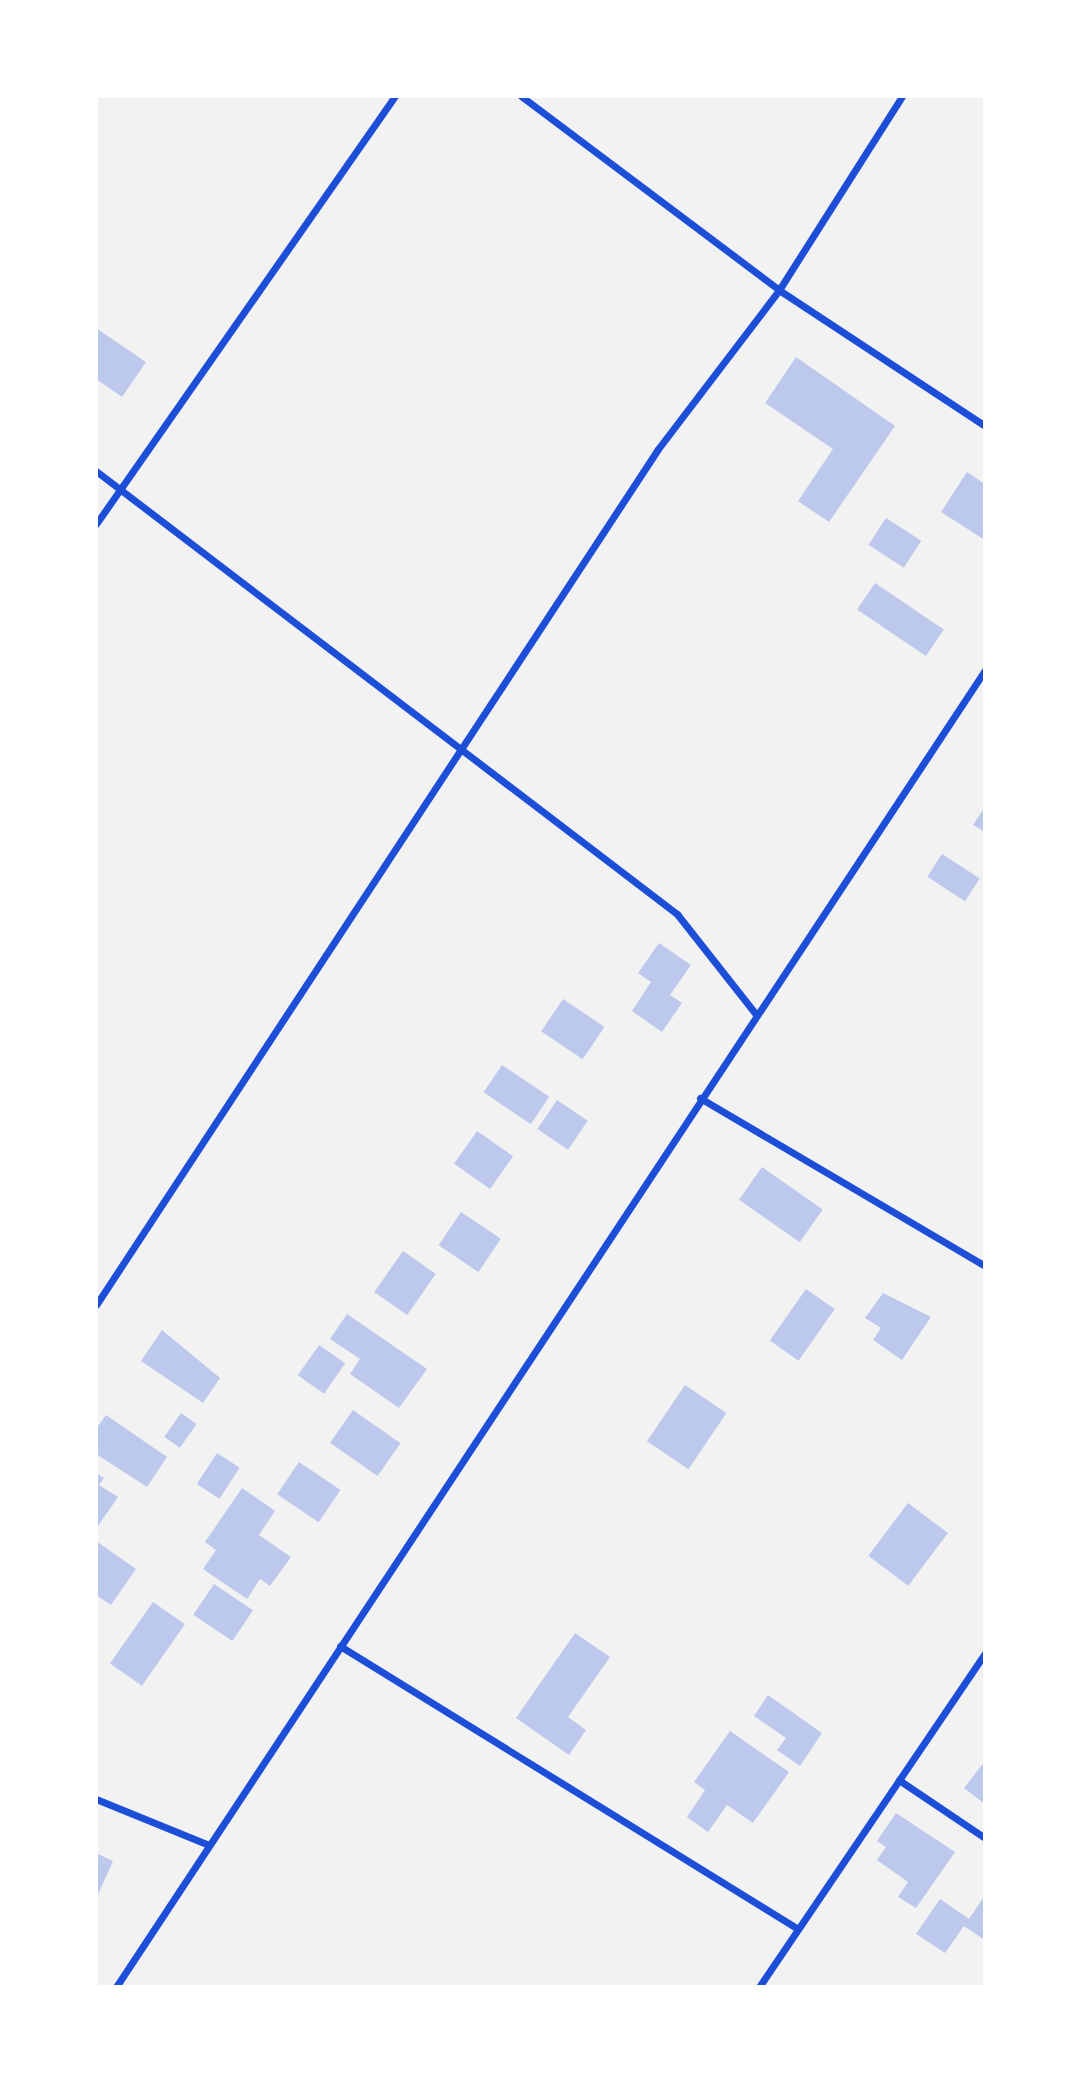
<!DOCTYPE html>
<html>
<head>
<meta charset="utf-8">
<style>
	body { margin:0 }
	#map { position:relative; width:1081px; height:2083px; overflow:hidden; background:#f2f2f2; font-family:"Public Sans",sans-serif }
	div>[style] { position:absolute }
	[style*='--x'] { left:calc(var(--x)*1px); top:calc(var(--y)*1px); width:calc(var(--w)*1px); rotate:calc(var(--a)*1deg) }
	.building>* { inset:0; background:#bdc9ec; transform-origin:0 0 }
	.minor>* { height:7px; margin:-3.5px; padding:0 3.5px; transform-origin:3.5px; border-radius:3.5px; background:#1d4ed8 }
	span { translate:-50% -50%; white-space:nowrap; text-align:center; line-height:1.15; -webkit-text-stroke:7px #fff; paint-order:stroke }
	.frame { position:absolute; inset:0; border:98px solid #fff; pointer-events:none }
</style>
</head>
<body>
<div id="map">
	<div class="building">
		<i style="clip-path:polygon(96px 328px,146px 362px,122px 397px,96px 379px)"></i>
		<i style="clip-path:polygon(796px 357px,895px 426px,829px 522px,798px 501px,833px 449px,765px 403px)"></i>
		<i style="clip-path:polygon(967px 472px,985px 484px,985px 540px,941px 512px)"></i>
		<i style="left:886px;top:518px;width:42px;height:32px;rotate:33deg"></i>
		<i style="left:875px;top:583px;width:83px;height:32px;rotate:34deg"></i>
		<i style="clip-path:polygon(985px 807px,985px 832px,973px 825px)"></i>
		<i style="left:942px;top:854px;width:45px;height:27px;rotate:33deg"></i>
		<i style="clip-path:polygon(659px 943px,691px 965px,670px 995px,682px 1003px,662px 1032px,632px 1011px,651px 982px,638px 973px)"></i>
		<i style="left:563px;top:999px;width:50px;height:39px;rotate:34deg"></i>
		<i style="left:502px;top:1065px;width:57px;height:33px;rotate:34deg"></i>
		<i style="left:557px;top:1100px;width:37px;height:35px;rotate:34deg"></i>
		<i style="left:477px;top:1131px;width:44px;height:40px;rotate:35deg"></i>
		<i style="left:762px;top:1167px;width:74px;height:40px;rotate:35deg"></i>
		<i style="left:461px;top:1212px;width:48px;height:40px;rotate:34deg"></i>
		<i style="left:403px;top:1251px;width:40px;height:50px;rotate:35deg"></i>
		<i style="left:806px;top:1289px;width:35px;height:63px;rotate:35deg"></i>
		<i style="clip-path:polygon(883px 1293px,931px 1317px,902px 1360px,873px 1340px,881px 1328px,865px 1318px)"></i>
		<i style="clip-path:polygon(347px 1314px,427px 1369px,399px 1408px,350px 1374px,360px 1359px,330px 1339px)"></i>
		<i style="clip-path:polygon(162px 1330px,220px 1378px,203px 1403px,141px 1361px)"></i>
		<i style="left:319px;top:1345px;width:32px;height:37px;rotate:35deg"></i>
		<i style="left:685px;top:1385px;width:50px;height:68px;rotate:34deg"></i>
		<i style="left:353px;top:1410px;width:58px;height:40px;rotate:35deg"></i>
		<i style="left:181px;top:1413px;width:19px;height:29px;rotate:35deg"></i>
		<i style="clip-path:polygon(106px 1415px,167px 1457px,147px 1487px,96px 1454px,96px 1429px)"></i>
		<i style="left:217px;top:1453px;width:27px;height:37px;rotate:33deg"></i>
		<i style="left:299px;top:1462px;width:50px;height:39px;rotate:34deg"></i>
		<i style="clip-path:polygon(96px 1473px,104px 1478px,99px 1485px,118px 1497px,98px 1526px)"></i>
		<i style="clip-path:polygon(242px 1488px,275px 1511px,259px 1535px,291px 1557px,270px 1586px,260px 1579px,247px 1599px,203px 1569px,216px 1550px,205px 1542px)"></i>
		<i style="left:908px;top:1503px;width:50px;height:66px;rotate:37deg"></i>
		<i style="clip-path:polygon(96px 1541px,136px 1569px,111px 1605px,96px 1595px)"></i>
		<i style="left:214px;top:1584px;width:47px;height:37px;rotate:34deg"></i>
		<i style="left:153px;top:1602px;width:39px;height:75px;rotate:35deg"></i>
		<i style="clip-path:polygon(575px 1633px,610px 1657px,568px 1717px,586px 1730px,569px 1755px,516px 1718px)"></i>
		<i style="clip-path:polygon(768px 1695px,822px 1733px,800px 1766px,777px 1750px,786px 1738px,754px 1716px)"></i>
		<i style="clip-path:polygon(730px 1731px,789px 1772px,753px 1823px,727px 1805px,708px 1832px,687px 1817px,705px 1790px,694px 1782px)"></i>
		<i style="clip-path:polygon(985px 1761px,985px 1804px,964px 1788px)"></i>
		<i style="clip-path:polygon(896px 1813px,955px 1852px,916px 1908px,898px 1897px,908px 1882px,877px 1860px,886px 1847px,877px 1841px)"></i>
		<i style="clip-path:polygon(96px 1853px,113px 1861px,96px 1899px)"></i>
		<i style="clip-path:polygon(985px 1895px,985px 1940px,964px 1926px,945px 1953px,916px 1934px,940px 1899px,969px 1919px)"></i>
	</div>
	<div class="minor">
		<i style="--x:521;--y:96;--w:323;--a:36.9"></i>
		<i style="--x:779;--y:290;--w:247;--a:33.4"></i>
		<i style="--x:96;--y:471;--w:731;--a:37.32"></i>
		<i style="--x:677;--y:914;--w:126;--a:51.8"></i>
		<i style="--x:96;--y:524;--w:522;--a:-55.06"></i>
		<i style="--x:700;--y:1098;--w:331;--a:30.5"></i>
		<i style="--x:96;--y:1305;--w:1024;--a:-56.71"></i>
		<i style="--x:658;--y:449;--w:200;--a:-52.7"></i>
		<i style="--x:779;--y:290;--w:230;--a:-57.6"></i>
		<i style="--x:340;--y:1646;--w:538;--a:31.71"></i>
		<i style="--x:899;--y:1780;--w:104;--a:34"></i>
		<i style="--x:96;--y:1799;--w:122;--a:22.2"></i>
		<i style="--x:116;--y:1987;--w:1578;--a:-56.58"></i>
		<i style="--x:759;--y:1987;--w:403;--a:-55.9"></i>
	</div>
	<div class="frame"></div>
</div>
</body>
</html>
